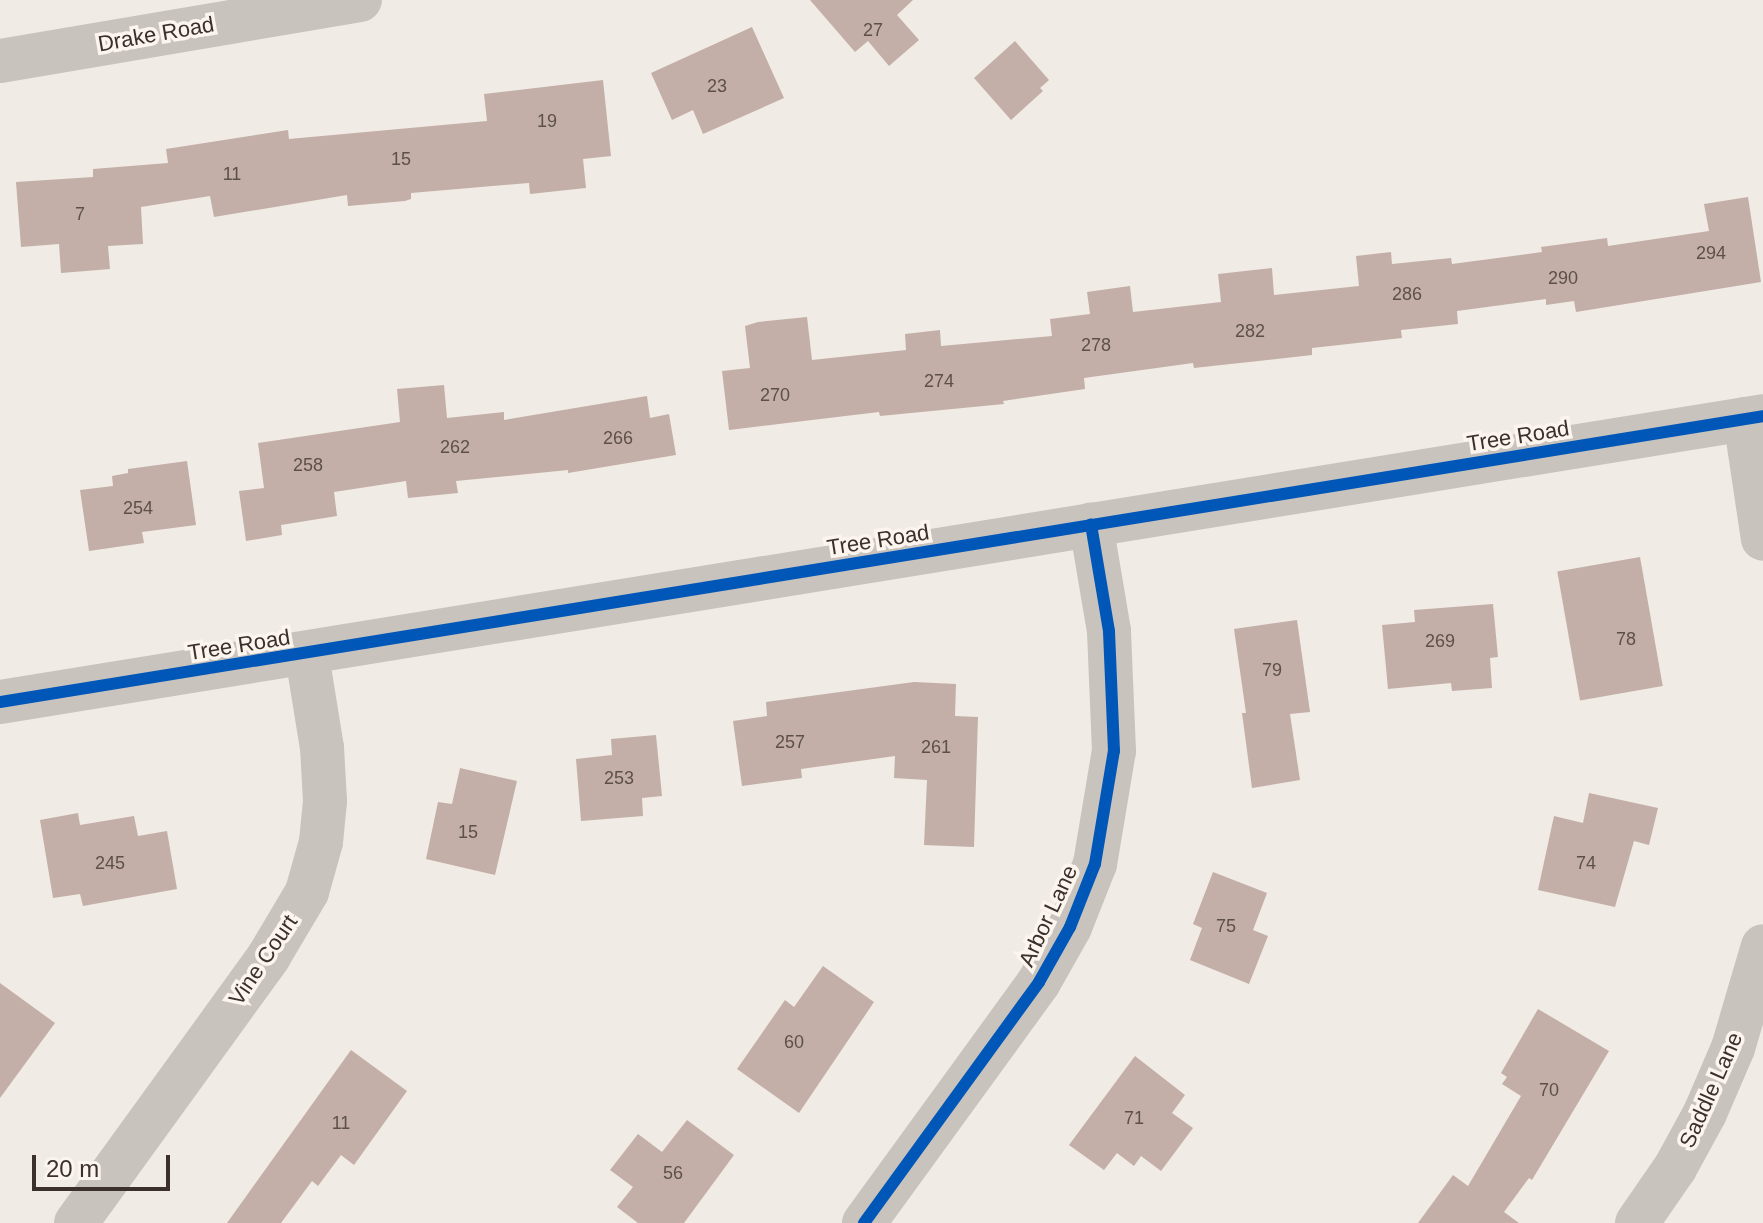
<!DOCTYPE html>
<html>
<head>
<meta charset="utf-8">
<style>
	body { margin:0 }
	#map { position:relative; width:1763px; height:1223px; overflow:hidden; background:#f0ebe5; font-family:Arial,sans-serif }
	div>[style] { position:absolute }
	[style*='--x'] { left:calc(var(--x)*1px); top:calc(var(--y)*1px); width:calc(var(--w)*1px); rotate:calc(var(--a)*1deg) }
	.building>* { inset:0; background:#c3afa7; transform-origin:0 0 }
	.minor>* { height:44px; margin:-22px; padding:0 22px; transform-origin:22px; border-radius:22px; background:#c9c3be }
	.cycleway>* { height:12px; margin:-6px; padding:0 6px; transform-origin:6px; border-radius:6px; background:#0057b8 }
	span { translate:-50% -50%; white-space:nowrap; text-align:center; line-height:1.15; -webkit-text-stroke:7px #fbf5ee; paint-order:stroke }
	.number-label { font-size:18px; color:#5d504a }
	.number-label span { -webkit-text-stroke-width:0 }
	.street-label { font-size:22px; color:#3b302b }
	.scale { position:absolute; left:32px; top:1155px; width:138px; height:36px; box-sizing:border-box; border:4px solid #3b302b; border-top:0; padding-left:10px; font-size:24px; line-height:28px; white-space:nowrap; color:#3b302b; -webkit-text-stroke:6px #fbf5ee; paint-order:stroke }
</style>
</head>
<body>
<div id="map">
	<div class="building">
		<i style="clip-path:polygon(810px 0,913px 0,897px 15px,919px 40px,889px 66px,868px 41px,855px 52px)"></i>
		<i style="clip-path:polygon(752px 27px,784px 98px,703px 134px,693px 110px,672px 120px,651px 73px)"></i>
		<i style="clip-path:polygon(1015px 41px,1049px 80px,1040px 88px,1043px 91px,1011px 120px,974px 78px)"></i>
		<i style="clip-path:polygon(603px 80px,611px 156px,583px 159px,586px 188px,530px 194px,529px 183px,411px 193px,411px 199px,405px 201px,348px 206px,347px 195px,214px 217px,210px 196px,141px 207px,143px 244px,108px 246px,110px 269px,61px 273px,59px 244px,21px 247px,16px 182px,93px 177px,93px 169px,168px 163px,166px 149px,288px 130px,289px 139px,487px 121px,484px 94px)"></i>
		<i style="clip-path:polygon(1748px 197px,1761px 282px,1576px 312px,1574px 301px,1546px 305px,1546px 299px,1457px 311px,1458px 324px,1401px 330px,1402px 338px,1312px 348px,1312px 355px,1194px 368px,1193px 363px,1084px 378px,1085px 389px,1003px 401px,1004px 404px,880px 416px,879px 412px,729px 430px,722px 371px,750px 368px,745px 326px,758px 322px,807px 317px,812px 360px,906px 350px,905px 334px,940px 330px,941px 346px,1052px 336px,1050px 319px,1090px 314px,1087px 292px,1130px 286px,1133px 312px,1221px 302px,1218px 274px,1272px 268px,1274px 295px,1359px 286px,1356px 256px,1391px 252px,1392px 264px,1451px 258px,1452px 264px,1542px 252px,1541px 247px,1607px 238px,1608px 246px,1709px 231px,1704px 204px)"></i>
		<i style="clip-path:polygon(444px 385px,447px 418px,504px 412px,504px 420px,647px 396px,650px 418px,669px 414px,676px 455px,568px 473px,568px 470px,456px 481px,458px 493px,408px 498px,406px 481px,334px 492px,337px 516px,281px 525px,282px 535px,246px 541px,239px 491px,264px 488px,258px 443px,400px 422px,397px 389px)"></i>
		<i style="clip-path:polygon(187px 461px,196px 525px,142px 532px,144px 543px,89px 551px,80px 490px,113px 486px,112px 476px,128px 473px,128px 469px)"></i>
		<i style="left:1640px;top:557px;width:131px;height:84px;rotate:80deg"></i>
		<i style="clip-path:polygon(1493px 604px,1498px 657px,1490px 658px,1492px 688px,1452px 691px,1451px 683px,1388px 689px,1382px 625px,1415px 622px,1414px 610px)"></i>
		<i style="clip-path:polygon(1297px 620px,1310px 712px,1290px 714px,1300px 780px,1252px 788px,1242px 713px,1246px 713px,1234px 629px)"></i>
		<i style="clip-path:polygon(914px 682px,956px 684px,955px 716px,978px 717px,974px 847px,924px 845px,927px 780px,894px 778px,895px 756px,801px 769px,802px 778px,742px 786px,733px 721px,767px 716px,766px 702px)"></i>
		<i style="clip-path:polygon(656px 735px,662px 796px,642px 798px,643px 816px,581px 821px,576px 759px,612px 755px,611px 739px)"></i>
		<i style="clip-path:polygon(460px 768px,517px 781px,495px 875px,426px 859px,438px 802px,452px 804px)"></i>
		<i style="clip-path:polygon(1589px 793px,1658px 808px,1649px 845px,1634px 841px,1615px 907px,1538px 890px,1554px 816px,1583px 823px)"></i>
		<i style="clip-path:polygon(78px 813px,80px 825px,134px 816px,138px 836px,167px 831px,177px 889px,83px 906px,80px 894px,53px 898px,40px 820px)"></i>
		<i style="clip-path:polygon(1213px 872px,1267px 893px,1253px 930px,1268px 936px,1249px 984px,1190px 960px,1202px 928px,1193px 924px)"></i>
		<i style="clip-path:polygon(823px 966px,874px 1002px,799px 1113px,737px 1069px,785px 1000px,794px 1007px)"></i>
		<i style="clip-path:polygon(0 983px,55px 1023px,0 1098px)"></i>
		<i style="clip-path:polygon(1538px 1009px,1609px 1051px,1532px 1180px,1529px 1178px,1504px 1212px,1519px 1223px,1418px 1223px,1453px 1175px,1468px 1186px,1521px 1096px,1502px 1084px,1507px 1077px,1501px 1073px)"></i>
		<i style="clip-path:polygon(351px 1050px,407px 1091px,354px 1165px,341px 1155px,318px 1186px,312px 1181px,281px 1223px,227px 1223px)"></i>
		<i style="clip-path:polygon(1135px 1056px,1185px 1095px,1172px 1113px,1193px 1128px,1161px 1171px,1141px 1156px,1134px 1166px,1117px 1153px,1104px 1170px,1069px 1145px)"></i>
		<i style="clip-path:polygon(687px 1120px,734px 1155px,684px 1223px,638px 1223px,617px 1207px,633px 1187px,610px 1170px,638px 1134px,662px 1152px)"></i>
	</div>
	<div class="minor">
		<i style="--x:0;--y:61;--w:365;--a:-9.6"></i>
		<i style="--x:1745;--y:419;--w:121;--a:81.5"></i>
		<i style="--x:0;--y:702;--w:1786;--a:-9.21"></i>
		<i style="--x:76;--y:1223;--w:329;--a:-54.1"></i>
		<i style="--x:269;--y:956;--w:74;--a:-59.3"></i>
		<i style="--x:307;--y:892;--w:52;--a:-74.4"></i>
		<i style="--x:321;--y:842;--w:41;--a:-84.4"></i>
		<i style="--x:325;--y:801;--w:53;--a:-93.2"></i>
		<i style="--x:322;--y:748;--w:94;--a:-99.2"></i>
		<i style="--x:864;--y:1223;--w:298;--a:-54"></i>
		<i style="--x:1039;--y:982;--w:63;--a:-60.6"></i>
		<i style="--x:1070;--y:927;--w:68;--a:-68.4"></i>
		<i style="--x:1095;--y:864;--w:115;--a:-80.5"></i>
		<i style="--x:1114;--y:751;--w:120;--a:-92.4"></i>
		<i style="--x:1109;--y:631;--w:108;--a:-99.6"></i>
		<i style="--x:1637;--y:1223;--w:67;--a:-55.4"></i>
		<i style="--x:1675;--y:1168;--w:63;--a:-61.4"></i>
		<i style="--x:1705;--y:1113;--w:71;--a:-66.7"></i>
		<i style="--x:1733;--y:1048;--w:106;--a:-73.6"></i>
	</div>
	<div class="cycleway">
		<i style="--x:0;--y:702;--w:1786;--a:-9.21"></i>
		<i style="--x:864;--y:1223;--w:298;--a:-54"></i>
		<i style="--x:1039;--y:982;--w:63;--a:-60.6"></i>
		<i style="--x:1070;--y:927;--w:68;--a:-68.4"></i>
		<i style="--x:1095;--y:864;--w:115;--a:-80.5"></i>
		<i style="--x:1114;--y:751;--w:120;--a:-92.4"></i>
		<i style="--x:1109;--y:631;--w:108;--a:-99.6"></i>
	</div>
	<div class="number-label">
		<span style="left:873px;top:30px">27</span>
		<span style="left:717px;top:86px">23</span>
		<span style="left:547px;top:121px">19</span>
		<span style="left:401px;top:159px">15</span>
		<span style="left:232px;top:174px">11</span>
		<span style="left:80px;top:214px">7</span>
		<span style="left:1711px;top:253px">294</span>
		<span style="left:1563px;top:278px">290</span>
		<span style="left:1407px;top:294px">286</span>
		<span style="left:1250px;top:331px">282</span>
		<span style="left:1096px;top:345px">278</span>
		<span style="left:939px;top:381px">274</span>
		<span style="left:775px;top:395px">270</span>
		<span style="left:618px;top:438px">266</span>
		<span style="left:455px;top:447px">262</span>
		<span style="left:308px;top:465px">258</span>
		<span style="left:138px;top:508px">254</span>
		<span style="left:1626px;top:639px">78</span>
		<span style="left:1440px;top:641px">269</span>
		<span style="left:1272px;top:670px">79</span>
		<span style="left:790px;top:742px">257</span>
		<span style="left:936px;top:747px">261</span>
		<span style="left:619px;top:778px">253</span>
		<span style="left:468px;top:832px">15</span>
		<span style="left:110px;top:863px">245</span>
		<span style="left:1586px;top:863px">74</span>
		<span style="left:1226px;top:926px">75</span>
		<span style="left:794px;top:1042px">60</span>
		<span style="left:1549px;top:1090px">70</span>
		<span style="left:1134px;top:1118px">71</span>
		<span style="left:341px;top:1123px">11</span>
		<span style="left:673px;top:1173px">56</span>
	</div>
	<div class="street-label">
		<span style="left:156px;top:34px;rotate:-10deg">Drake Road</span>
		<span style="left:1518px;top:436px;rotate:-9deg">Tree Road</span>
		<span style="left:878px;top:540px;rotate:-9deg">Tree Road</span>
		<span style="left:239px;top:645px;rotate:-9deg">Tree Road</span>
		<span style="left:1048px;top:916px;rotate:-65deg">Arbor Lane</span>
		<span style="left:263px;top:960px;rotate:-56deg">Vine Court</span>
		<span style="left:1711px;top:1090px;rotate:-66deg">Saddle Lane</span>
	</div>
	<div class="scale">20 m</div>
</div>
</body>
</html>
